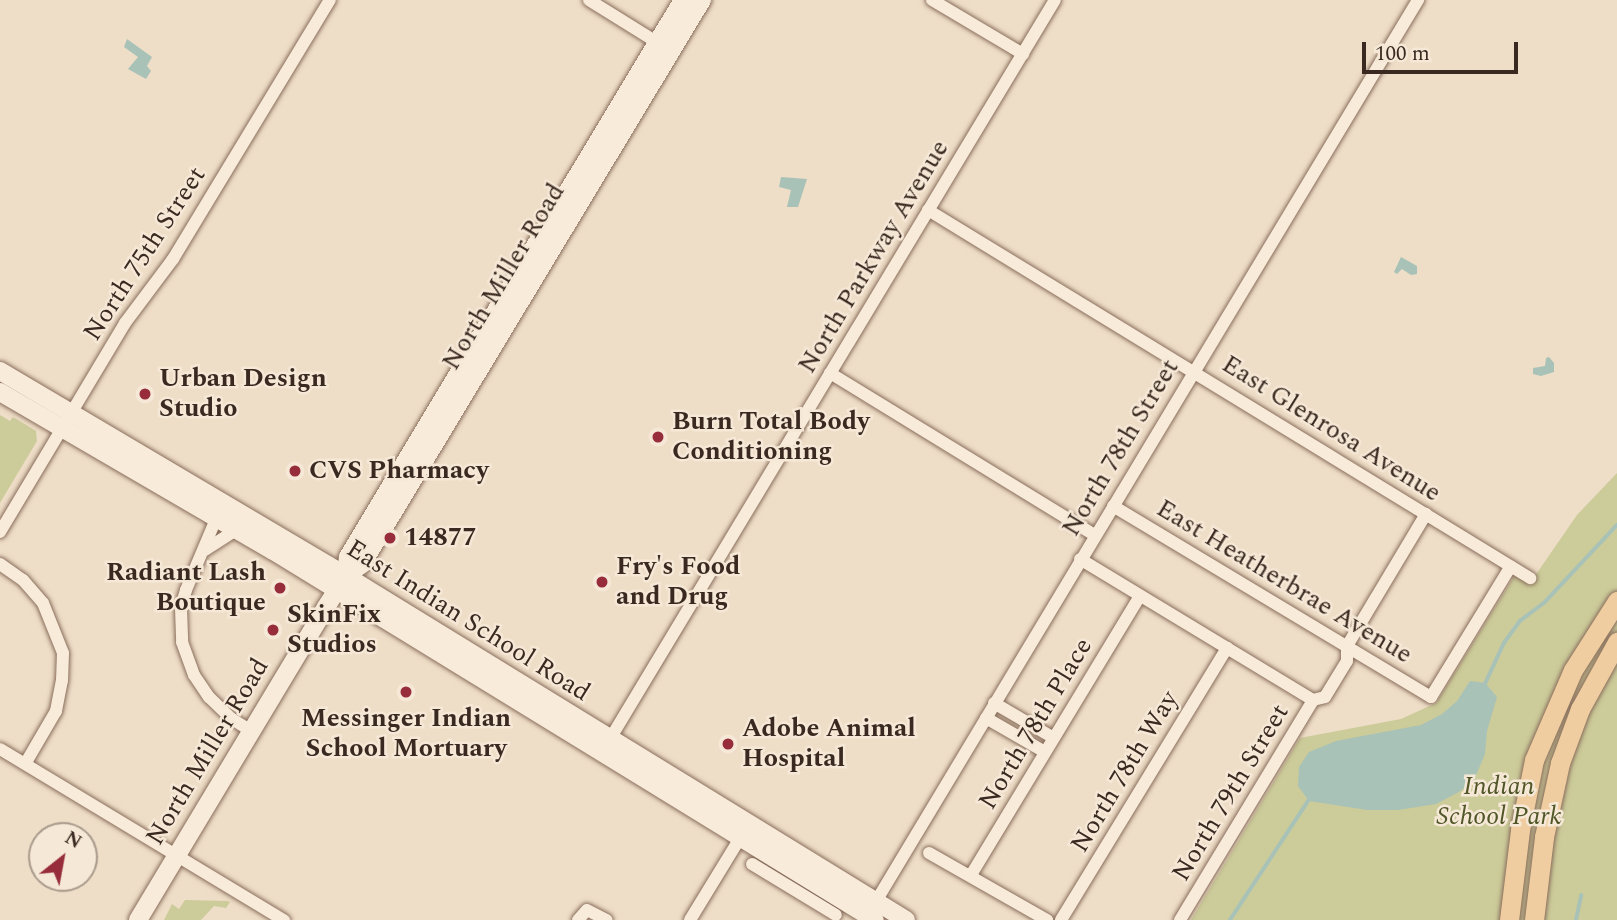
<!DOCTYPE html>
<html>
<head>
<meta charset="utf-8">
<style>
	body { margin:0 }
	#map { position:relative; width:1617px; height:920px; overflow:hidden; background:#eeddc7; font-family:Spectral,serif }
	div>[style] { position:absolute }
	[style*='--x'] { left:calc(var(--x)*1px); top:calc(var(--y)*1px); width:calc(var(--w)*1px); rotate:calc(var(--a)*1deg) }
	.green>* { inset:0; background:#cccb9a }
	.water>* { inset:0; background:#a8c2b7 }
	.stream>* { height:3.5px; margin:-1.75px; padding:0 1.75px; transform-origin:1.75px; border-radius:1.75px; background:#a8c2b7 }
	.roads { filter:drop-shadow(0 0 2px #896e5c) drop-shadow(0 0 2px #896e5c) }
	.street>* { height:12px; margin:-6px; padding:0 6px; transform-origin:6px; border-radius:6px; background:#f8ebda }
	.secondary>* { height:18px; margin:-9px; padding:0 9px; transform-origin:9px; border-radius:9px; background:#f8ebda }
	.primary>* { height:19px; margin:-9.5px; padding:0 9.5px; transform-origin:9.5px; border-radius:9.5px; background:#f0cda0 }
	.dots>* { width:19px; height:19px; translate:-50% -50%; box-sizing:border-box; border:4px solid #f5e8d6; border-radius:50% }
	span { translate:-50% -50%; white-space:nowrap; text-align:center; line-height:1.15; -webkit-text-stroke:5px #f5e8d6; paint-order:stroke }
	.street-label { font-size:26px; color:#3a2920 }
	.poi-label { font-size:26px; color:#3a2920; font-weight:700 }
	.left { translate:0 -50%; text-align:left }
	.right { translate:-100% -50%; text-align:right }
	.park-label { font-size:26px; color:#505627; font-style:italic }
	.north { position:absolute; left:28px; top:822px; width:70px; height:70px; box-sizing:border-box; background:#f5e8d6; border:2px solid #aa9c8d; border-radius:50%; rotate:31deg; font-size:19px; font-weight:700; line-height:28px; text-align:center; color:#3a2920 }
	.north::after { content:''; display:block; margin:auto; width:24px; height:32px; background:#972d3b; clip-path:polygon(50% 0,100% 100%,50% 72%,0 100%) }
	.scale { position:absolute; left:1362px; top:42px; width:156px; height:32px; box-sizing:border-box; border:4px solid #3a2920; border-top:0; padding-left:9px; font-size:21px; line-height:24px; white-space:nowrap; color:#3a2920; -webkit-text-stroke:5px #f5e8d6; paint-order:stroke }
</style>
</head>
<body>
<div id="map">
	<div class="green">
		<i style="clip-path:polygon(0 415px,10px 421px,13px 417px,36px 431px,37px 441px,0 503px)"></i>
		<i style="clip-path:polygon(1617px 473px,1617px 920px,1191px 920px,1300px 738px,1401px 719px,1436px 703px,1515px 575px,1530px 583px,1577px 515px)"></i>
		<i style="clip-path:polygon(185px 900px,227px 901px,230px 902px,226px 908px,214px 906px,201px 920px,164px 920px,172px 904px,179px 909px)"></i>
	</div>
	<div class="water">
		<i style="clip-path:polygon(127px 39px,152px 57px,147px 66px,151px 71px,146px 79px,128px 69px,138px 57px,124px 47px)"></i>
		<i style="clip-path:polygon(781px 177px,807px 179px,798px 207px,787px 207px,791px 190px,779px 187px)"></i>
		<i style="clip-path:polygon(1401px 257px,1417px 266px,1417px 274px,1411px 275px,1402px 269px,1397px 274px,1394px 272px)"></i>
		<i style="clip-path:polygon(1549px 357px,1554px 363px,1554px 372px,1541px 376px,1533px 374px,1533px 368px,1545px 366px,1546px 358px)"></i>
		<i style="clip-path:polygon(1470px 681px,1485px 683px,1497px 697px,1487px 731px,1485px 754px,1474px 780px,1459px 792px,1436px 804px,1398px 810px,1367px 810px,1309px 801px,1298px 786px,1299px 767px,1309px 752px,1336px 741px,1421px 725px,1442px 714px,1457px 701px)"></i>
	</div>
	<div class="stream">
		<i style="--x:1484;--y:686;--w:47;--a:-65.1"></i>
		<i style="--x:1504;--y:643;--w:27;--a:-54"></i>
		<i style="--x:1520;--y:621;--w:31;--a:-37"></i>
		<i style="--x:1545;--y:602;--w:105;--a:-46.9"></i>
		<i style="--x:1230;--y:920;--w:146;--a:-56.7"></i>
		<i style="--x:1576;--y:920;--w:25;--a:-78"></i>
	</div>
	<div class="roads">
		<div class="street">
			<i style="--x:589;--y:0;--w:87;--a:31.9"></i>
			<i style="--x:932;--y:0;--w:106;--a:30.7"></i>
			<i style="--x:928;--y:210;--w:706;--a:31.44"></i>
			<i style="--x:830;--y:373;--w:310;--a:31.5"></i>
			<i style="--x:1113;--y:506;--w:371;--a:31"></i>
			<i style="--x:1431;--y:697;--w:153;--a:-58.6"></i>
			<i style="--x:216;--y:519;--w:77;--a:112.9"></i>
			<i style="--x:186;--y:590;--w:19;--a:106"></i>
			<i style="--x:181;--y:608;--w:34;--a:88"></i>
			<i style="--x:182;--y:642;--w:35;--a:70"></i>
			<i style="--x:194;--y:675;--w:27;--a:56"></i>
			<i style="--x:209;--y:697;--w:32;--a:44"></i>
			<i style="--x:232;--y:719;--w:22;--a:32"></i>
			<i style="--x:0;--y:532;--w:244;--a:-59.1"></i>
			<i style="--x:125;--y:323;--w:80;--a:-53.1"></i>
			<i style="--x:173;--y:259;--w:303;--a:-58.8"></i>
			<i style="--x:205;--y:550;--w:37;--a:-33"></i>
			<i style="--x:1080;--y:559;--w:272;--a:31.2"></i>
			<i style="--x:0;--y:564;--w:28;--a:35"></i>
			<i style="--x:23;--y:580;--w:30;--a:49"></i>
			<i style="--x:43;--y:603;--w:54;--a:68.2"></i>
			<i style="--x:63;--y:653;--w:27;--a:92"></i>
			<i style="--x:62;--y:680;--w:32;--a:101"></i>
			<i style="--x:56;--y:711;--w:61;--a:120.3"></i>
			<i style="--x:994;--y:703;--w:69;--a:30.3"></i>
			<i style="--x:986;--y:718;--w:68;--a:30"></i>
			<i style="--x:607;--y:744;--w:868;--a:-58.95"></i>
			<i style="--x:0;--y:749;--w:332;--a:31.1"></i>
			<i style="--x:929;--y:853;--w:136;--a:29.6"></i>
			<i style="--x:752;--y:864;--w:98;--a:31.3"></i>
			<i style="--x:971;--y:875;--w:326;--a:-58.8"></i>
			<i style="--x:872;--y:908;--w:1060;--a:-58.98"></i>
			<i style="--x:578;--y:920;--w:13;--a:-48"></i>
			<i style="--x:587;--y:910;--w:22;--a:27"></i>
			<i style="--x:690;--y:920;--w:96;--a:-58.6"></i>
			<i style="--x:1061;--y:920;--w:319;--a:-58.6"></i>
			<i style="--x:1180;--y:920;--w:257;--a:-58.8"></i>
			<i style="--x:1313;--y:700;--w:12;--a:-14"></i>
			<i style="--x:1325;--y:697;--w:42;--a:-58.6"></i>
			<i style="--x:1347;--y:661;--w:15;--a:-90"></i>
			<i style="--x:1347;--y:646;--w:154;--a:-59.1"></i>
		</div>
		<div class="secondary">
			<i style="--x:0;--y:371;--w:402;--a:30.6"></i>
			<i style="--x:346;--y:576;--w:657;--a:31.56"></i>
			<i style="--x:0;--y:392;--w:315;--a:30.2"></i>
			<i style="--x:272;--y:550;--w:707;--a:31.53"></i>
			<i style="--x:346;--y:576;--w:19;--a:-84"></i>
			<i style="--x:348;--y:557;--w:650;--a:-58.98"></i>
			<i style="--x:138;--y:920;--w:365;--a:-59"></i>
			<i style="--x:326;--y:607;--w:37;--a:-57"></i>
			<i style="--x:346;--y:576;--w:20;--a:-37"></i>
			<i style="--x:362;--y:564;--w:659;--a:-58.92"></i>
		</div>
		<div class="primary">
			<i style="--x:1509;--y:920;--w:91;--a:-83"></i>
			<i style="--x:1520;--y:830;--w:71;--a:-78.7"></i>
			<i style="--x:1534;--y:760;--w:98;--a:-66.6"></i>
			<i style="--x:1573;--y:670;--w:82;--a:-57.5"></i>
			<i style="--x:1534;--y:920;--w:84;--a:-83.1"></i>
			<i style="--x:1544;--y:837;--w:76;--a:-77.8"></i>
			<i style="--x:1560;--y:763;--w:58;--a:-69.7"></i>
			<i style="--x:1580;--y:709;--w:77;--a:-61.1"></i>
		</div>
	</div>
	<div class="dots">
		<i style="left:145px;top:394px;background:#972d3b"></i>
		<i style="left:658px;top:437px;background:#972d3b"></i>
		<i style="left:295px;top:471px;background:#972d3b"></i>
		<i style="left:390px;top:538px;background:#972d3b"></i>
		<i style="left:602px;top:582px;background:#972d3b"></i>
		<i style="left:280px;top:588px;background:#972d3b"></i>
		<i style="left:273px;top:630px;background:#972d3b"></i>
		<i style="left:406px;top:692px;background:#972d3b"></i>
		<i style="left:728px;top:744px;background:#972d3b"></i>
	</div>
	<div class="street-label">
		<span style="left:145px;top:254px;rotate:-57deg">North 75th Street</span>
		<span style="left:874px;top:257px;rotate:-59deg">North Parkway Avenue</span>
		<span style="left:504px;top:277px;rotate:-59deg">North Miller Road</span>
		<span style="left:1331px;top:429px;rotate:32deg">East Glenrosa Avenue</span>
		<span style="left:1121px;top:448px;rotate:-59deg">North 78th Street</span>
		<span style="left:1284px;top:582px;rotate:31deg">East Heatherbrae Avenue</span>
		<span style="left:468px;top:621px;rotate:32deg">East Indian School Road</span>
		<span style="left:1036px;top:724px;rotate:-59deg">North 78th Place</span>
		<span style="left:208px;top:752px;rotate:-59deg">North Miller Road</span>
		<span style="left:1125px;top:772px;rotate:-59deg">North 78th Way</span>
		<span style="left:1231px;top:793px;rotate:-59deg">North 79th Street</span>
	</div>
	<div class="poi-label">
		<span class="left" style="left:159px;top:394px">Urban Design<br>Studio</span>
		<span class="left" style="left:672px;top:437px">Burn Total Body<br>Conditioning</span>
		<span class="left" style="left:309px;top:471px">CVS Pharmacy</span>
		<span class="left" style="left:404px;top:538px">14877</span>
		<span class="left" style="left:616px;top:582px">Fry's Food<br>and Drug</span>
		<span class="right" style="left:266px;top:588px">Radiant Lash<br>Boutique</span>
		<span class="left" style="left:287px;top:630px">SkinFix<br>Studios</span>
		<span style="left:406px;top:734px">Messinger Indian<br>School Mortuary</span>
		<span class="left" style="left:742px;top:744px">Adobe Animal<br>Hospital</span>
	</div>
	<div class="park-label">
		<span style="left:1499px;top:802px">Indian<br>School Park</span>
	</div>
	<div class="north">N</div>
	<div class="scale">100 m</div>
</div>
</body>
</html>
